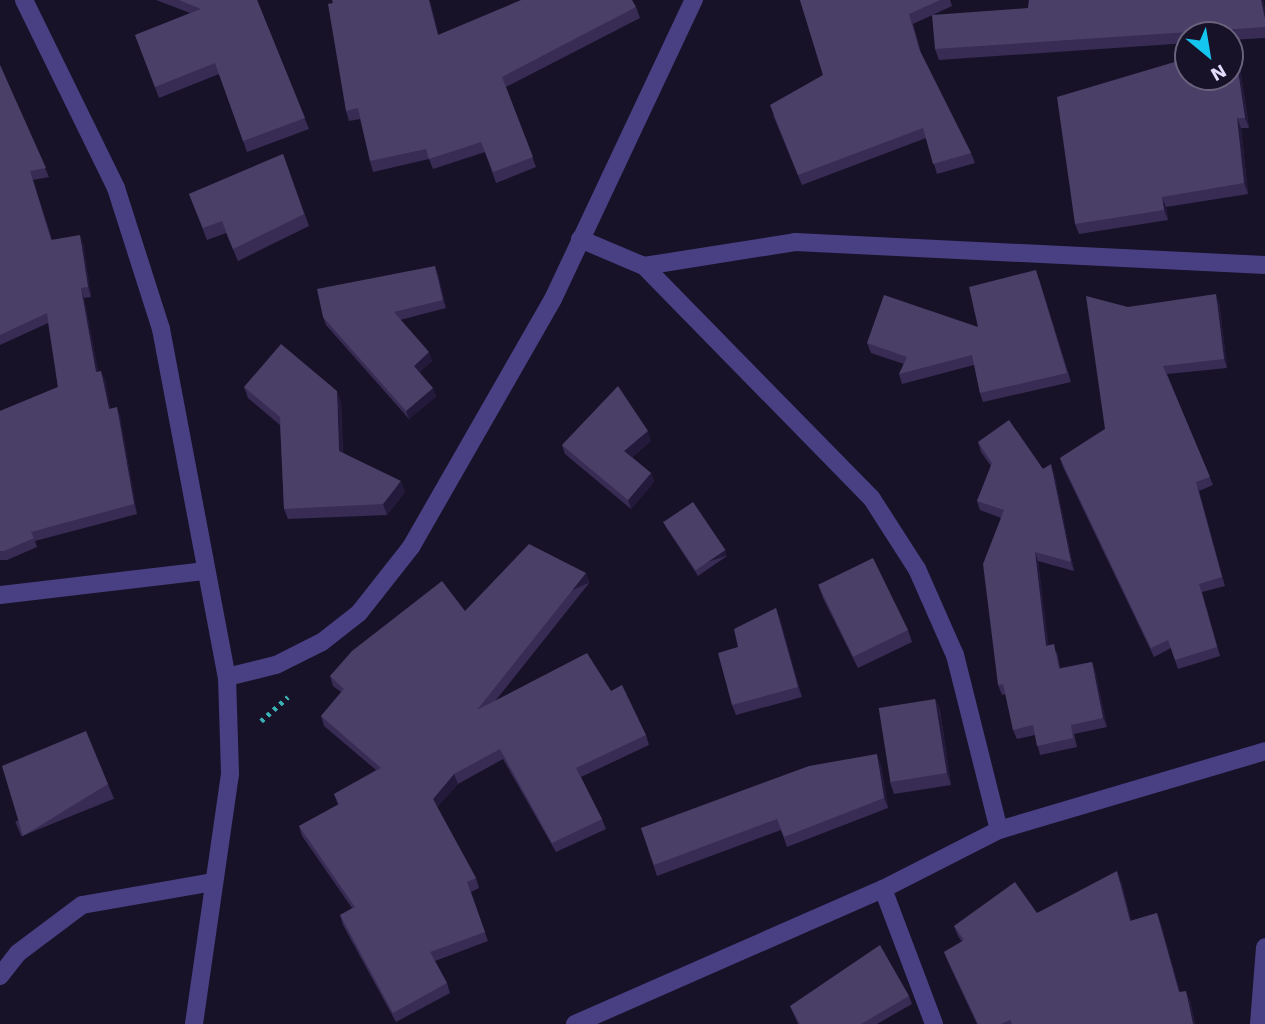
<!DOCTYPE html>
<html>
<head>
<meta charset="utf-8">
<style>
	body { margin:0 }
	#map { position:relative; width:1265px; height:1024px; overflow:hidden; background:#181228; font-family:"Work Sans",sans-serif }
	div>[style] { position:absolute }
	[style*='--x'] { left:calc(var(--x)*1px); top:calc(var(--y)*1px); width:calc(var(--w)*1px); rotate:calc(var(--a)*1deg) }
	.path>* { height:4.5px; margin-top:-2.25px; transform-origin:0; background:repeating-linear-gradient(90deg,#39b0b4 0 3.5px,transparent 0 8.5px) }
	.minor>* { height:18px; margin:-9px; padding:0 9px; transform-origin:9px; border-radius:9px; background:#494084 }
	.wall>* { inset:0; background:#382c55; transform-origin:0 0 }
	.shaded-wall>* { inset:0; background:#231a3b; transform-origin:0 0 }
	.building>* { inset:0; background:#4a3f67; transform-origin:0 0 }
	span { translate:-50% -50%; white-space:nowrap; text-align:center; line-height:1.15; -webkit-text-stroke:5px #181228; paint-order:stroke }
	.north { position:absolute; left:1174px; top:21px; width:70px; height:70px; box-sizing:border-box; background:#181228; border:2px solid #69637d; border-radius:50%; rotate:150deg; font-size:19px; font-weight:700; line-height:28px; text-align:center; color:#e3dcfd }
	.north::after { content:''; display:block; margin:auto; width:24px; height:32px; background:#14c5f0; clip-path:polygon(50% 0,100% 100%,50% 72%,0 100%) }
</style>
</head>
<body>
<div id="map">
	<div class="path">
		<i style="--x:261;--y:721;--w:36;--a:-42"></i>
	</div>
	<div class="minor">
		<i style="--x:24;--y:0;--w:209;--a:63.9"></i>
		<i style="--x:116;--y:188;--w:148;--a:72.3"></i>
		<i style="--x:161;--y:329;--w:354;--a:79.3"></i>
		<i style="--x:227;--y:677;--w:97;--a:88.2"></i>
		<i style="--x:230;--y:774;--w:253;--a:98.2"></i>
		<i style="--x:580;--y:239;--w:69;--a:22.9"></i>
		<i style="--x:644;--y:266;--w:326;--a:45.6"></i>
		<i style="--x:872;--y:499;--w:83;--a:57.3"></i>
		<i style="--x:917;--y:569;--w:94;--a:66.2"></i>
		<i style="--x:955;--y:655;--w:180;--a:75.9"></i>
		<i style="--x:644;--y:266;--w:153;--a:-9"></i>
		<i style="--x:795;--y:242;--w:471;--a:2.8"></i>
		<i style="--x:0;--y:595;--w:205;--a:-6.7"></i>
		<i style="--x:227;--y:677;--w:50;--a:-13.8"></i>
		<i style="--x:276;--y:665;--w:51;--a:-26.6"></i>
		<i style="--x:322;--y:642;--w:47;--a:-38.1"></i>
		<i style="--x:359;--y:613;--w:84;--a:-51.8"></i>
		<i style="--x:411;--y:547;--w:286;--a:-60.2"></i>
		<i style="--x:553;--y:299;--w:331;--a:-64.8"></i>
		<i style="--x:883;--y:889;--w:144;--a:69.3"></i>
		<i style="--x:0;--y:976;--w:29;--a:-52"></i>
		<i style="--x:18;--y:953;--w:80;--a:-36.9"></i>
		<i style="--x:82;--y:905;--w:134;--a:-9.9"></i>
		<i style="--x:575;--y:1024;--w:336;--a:-23.7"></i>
		<i style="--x:883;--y:889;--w:130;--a:-27"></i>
		<i style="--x:999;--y:830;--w:277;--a:-16.5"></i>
		<i style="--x:1259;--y:1024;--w:77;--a:-85.5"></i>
	</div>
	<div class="wall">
		<i style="clip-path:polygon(156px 0,257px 0,309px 129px,247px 152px,219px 74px,159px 98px,135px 35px,190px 13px)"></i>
		<i style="clip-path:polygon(800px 0,950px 0,952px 6px,913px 24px,921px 53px,971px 153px,975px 163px,937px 174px,926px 138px,802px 185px,773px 115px,823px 75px)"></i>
		<i style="clip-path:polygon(1029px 0,1263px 0,1265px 9px,1265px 38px,1230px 40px,1230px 35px,1188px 35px,1188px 43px,939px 60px,935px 49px,1028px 8px)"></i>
		<i style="clip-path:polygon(636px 7px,640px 18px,506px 87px,536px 167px,496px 183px,485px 152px,433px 169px,429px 159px,373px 172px,370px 161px,360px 119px,349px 121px,346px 111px,439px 35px)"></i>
		<i style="clip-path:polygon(1234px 44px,1238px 54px,1249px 128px,1241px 128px,1248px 194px,1166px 207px,1168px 220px,1079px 234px,1075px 224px)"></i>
		<i style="clip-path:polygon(0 65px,49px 177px,33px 180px,52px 240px,83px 244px,91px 297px,84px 298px,98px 371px,105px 380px,110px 409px,120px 416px,137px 514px,35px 541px,37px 547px,7px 560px,0 560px,0 411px,58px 387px,48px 323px,0 345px)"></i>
		<i style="clip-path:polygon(283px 154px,309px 226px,238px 261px,226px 233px,207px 240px,189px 194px)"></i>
		<i style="clip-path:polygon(438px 274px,446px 308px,400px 320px,432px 361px,419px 372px,436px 396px,409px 419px,326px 325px,323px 317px)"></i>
		<i style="clip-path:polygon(1039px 279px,1071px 382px,983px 402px,980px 393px,974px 365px,902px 384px,899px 374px,904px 364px,871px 353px,867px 343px,978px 327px)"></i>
		<i style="clip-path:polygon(1219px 302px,1227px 368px,1167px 374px,1213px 485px,1199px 491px,1225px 586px,1202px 592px,1220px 656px,1178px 669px,1171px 648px,1154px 657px,1063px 467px,1060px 458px,1105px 429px,1128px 307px)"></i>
		<i style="clip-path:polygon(244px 387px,341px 402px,343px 453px,405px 492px,387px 515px,288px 519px,284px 509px,280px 425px,248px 398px)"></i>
		<i style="clip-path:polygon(651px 441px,632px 457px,651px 473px,654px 482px,631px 509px,565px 454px,562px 445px)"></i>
		<i style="clip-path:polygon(978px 442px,1054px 473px,1074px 571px,1038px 561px,1048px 645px,1057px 653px,1060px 668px,1092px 662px,1095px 671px,1107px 727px,1074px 734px,1077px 747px,1040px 755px,1035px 735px,1017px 739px,1013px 730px,1006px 694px,1002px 695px,998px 685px,1001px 518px,980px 510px,977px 501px,991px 466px,981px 452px)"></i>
		<i style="clip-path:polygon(663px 521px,727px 556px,698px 576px,666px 527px)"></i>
		<i style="clip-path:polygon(590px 582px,496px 700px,611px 691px,646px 735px,649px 745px,581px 777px,602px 819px,606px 829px,556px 852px,503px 759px,458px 784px,437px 807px,476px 878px,479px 888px,471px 892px,488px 941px,435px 961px,447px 983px,450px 993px,396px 1022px,343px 925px,340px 915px,352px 908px,302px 836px,299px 826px,338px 805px,334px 794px,376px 770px,324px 726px,321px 716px,341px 692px,333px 686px,330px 676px,465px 611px)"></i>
		<i style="clip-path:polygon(819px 587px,908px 630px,912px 642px,858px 668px,823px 598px)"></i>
		<i style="clip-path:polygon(776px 608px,802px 697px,736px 715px,732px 705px,738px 647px)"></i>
		<i style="clip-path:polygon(935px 699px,940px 710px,951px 785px,894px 794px,890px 782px)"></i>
		<i style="clip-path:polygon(881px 765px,888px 808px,787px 847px,781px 830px,657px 876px,641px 828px)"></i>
		<i style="left:108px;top:784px;width:16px;height:100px;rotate:68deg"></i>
		<i style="clip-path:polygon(1121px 881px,1131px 921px,1157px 913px,1180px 992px,1190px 1001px,1195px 1024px,977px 1024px,948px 962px,944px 952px,962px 942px,958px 936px,954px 926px,1037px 913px)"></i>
		<i style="clip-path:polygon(909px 996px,912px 1004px,877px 1024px,798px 1024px,790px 1006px)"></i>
	</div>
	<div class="shaded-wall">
		<i style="clip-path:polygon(429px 0,430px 0,442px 46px,438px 35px)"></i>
		<i style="clip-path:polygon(1261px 0,1263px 0,1265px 9px,1265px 19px)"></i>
		<i style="clip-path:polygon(1234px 44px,1238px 54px,1249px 128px,1245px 118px)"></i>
		<i style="clip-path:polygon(1237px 118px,1241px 128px,1248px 194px,1244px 183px)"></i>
		<i style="clip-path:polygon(1162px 197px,1166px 207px,1168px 220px,1164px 210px)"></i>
		<i style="clip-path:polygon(80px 235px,83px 244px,91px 297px,88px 287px)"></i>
		<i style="clip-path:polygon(435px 266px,438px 274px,446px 308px,443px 300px)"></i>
		<i style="clip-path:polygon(81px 288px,84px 298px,100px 381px,96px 372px)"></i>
		<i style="clip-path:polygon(1216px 294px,1219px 302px,1227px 368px,1224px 359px)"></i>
		<i style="clip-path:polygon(429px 352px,432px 361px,416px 374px,414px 366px)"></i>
		<i style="clip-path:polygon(101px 371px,105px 380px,112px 418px,109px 409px)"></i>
		<i style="clip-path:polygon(433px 388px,436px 396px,409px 419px,406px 411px)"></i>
		<i style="clip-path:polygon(337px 391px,341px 402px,343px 462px,339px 451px)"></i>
		<i style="clip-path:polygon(117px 407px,120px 416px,137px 514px,134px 504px)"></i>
		<i style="clip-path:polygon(648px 431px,651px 441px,628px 460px,624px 451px)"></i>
		<i style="clip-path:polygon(1051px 464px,1054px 473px,1074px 571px,1071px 562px)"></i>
		<i style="clip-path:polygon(651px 473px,654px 482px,631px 509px,628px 500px)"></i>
		<i style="clip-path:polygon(401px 481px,405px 492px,387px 515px,383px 504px)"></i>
		<i style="clip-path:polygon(1196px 482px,1199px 491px,1225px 586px,1222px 577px)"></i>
		<i style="left:725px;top:550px;width:6px;height:35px;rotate:72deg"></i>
		<i style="clip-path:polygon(1035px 552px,1038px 561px,1050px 655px,1046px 646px)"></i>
		<i style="left:586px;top:573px;width:10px;height:175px;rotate:66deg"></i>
		<i style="clip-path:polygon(776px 608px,780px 618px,802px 697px,798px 687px)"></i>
		<i style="clip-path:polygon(1092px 662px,1095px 671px,1107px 727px,1103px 718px)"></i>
		<i style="clip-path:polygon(935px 699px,940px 710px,951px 785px,947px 773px)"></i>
		<i style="clip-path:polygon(877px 754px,881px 765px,888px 808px,884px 798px)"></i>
		<i style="clip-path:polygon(454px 774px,458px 784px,436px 808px,433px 799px)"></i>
		<i style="clip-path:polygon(1117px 871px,1121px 881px,1133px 932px,1130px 921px)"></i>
		<i style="clip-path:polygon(1157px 913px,1161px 923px,1183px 1003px,1179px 992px)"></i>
		<i style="clip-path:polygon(1186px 991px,1190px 1001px,1195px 1024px,1193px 1024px)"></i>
	</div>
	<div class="building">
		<i style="clip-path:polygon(179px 0,257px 0,305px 118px,243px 141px,215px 63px,155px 87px,135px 35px,201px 9px)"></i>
		<i style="clip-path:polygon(332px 0,429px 0,438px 35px,521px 0,632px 0,636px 7px,502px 77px,533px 157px,493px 172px,481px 142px,429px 159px,426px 149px,370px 161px,358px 108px,346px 111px,328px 4px,333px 3px)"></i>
		<i style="clip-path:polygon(800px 0,940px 0,909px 14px,919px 49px,971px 153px,933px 164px,923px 128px,798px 175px,770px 105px,823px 75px)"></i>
		<i style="clip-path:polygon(1029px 0,1261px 0,1265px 19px,1265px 27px,935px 49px,932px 15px,1028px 8px)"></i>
		<i style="clip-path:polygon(1234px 44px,1245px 118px,1237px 118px,1244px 183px,1162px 197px,1164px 210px,1075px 224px,1057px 97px,1188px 58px,1188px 77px,1230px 77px,1230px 45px)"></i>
		<i style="clip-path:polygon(0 65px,46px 168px,30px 171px,51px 240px,80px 235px,88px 287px,81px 288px,96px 372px,101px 371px,109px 409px,117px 407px,134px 504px,31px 532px,34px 538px,4px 551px,0 551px,0 411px,58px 387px,47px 313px,0 335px)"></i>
		<i style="clip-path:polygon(283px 154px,304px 214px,233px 249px,222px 221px,203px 228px,189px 194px)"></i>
		<i style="clip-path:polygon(435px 266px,443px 300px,394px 312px,429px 352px,414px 366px,433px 388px,406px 411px,323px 317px,317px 289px)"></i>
		<i style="clip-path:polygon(1036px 270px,1067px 373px,980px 393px,972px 355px,899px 374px,907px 357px,867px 343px,884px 295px,978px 327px,969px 287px)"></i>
		<i style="clip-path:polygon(1216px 294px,1224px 359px,1163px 366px,1210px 477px,1196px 482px,1222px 577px,1199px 584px,1217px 647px,1175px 660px,1168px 640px,1151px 648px,1060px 458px,1105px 429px,1086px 296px,1128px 307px)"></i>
		<i style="clip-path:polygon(281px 344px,337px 391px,339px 451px,401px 481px,383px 504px,284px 509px,280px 417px,244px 387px)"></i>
		<i style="clip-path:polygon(618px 386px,648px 431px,624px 451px,651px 473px,628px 500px,562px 445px)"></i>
		<i style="clip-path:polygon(1009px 420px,1043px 469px,1051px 464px,1071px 562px,1035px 552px,1046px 646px,1054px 644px,1059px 669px,1092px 662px,1103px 718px,1071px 725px,1073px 738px,1037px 746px,1033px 725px,1013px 730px,1003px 684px,998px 685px,983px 564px,1004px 510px,977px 501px,992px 463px,978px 442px)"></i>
		<i style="left:693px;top:502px;width:58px;height:36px;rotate:56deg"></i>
		<i style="clip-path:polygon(529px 544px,586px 573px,477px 710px,587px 653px,611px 691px,622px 685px,646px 735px,576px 768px,602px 819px,552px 843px,500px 749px,454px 774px,433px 799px,476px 878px,467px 882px,485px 932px,430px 952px,447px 983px,393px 1013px,340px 915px,355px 907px,299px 826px,339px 804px,334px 794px,381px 768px,321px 716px,344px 689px,330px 676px,352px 651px,442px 581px,465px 611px)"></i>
		<i style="left:873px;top:558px;width:80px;height:61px;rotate:64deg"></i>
		<i style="clip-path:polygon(776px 608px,798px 687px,732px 705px,718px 653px,738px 647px,734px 629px)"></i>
		<i style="left:935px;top:699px;width:75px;height:57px;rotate:81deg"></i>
		<i style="clip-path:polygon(86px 731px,108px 784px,23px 836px,2px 766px)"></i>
		<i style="clip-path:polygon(877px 754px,884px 798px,784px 837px,777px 819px,654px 865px,641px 828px,809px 766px)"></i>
		<i style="clip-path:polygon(1117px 871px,1130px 921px,1157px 913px,1179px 992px,1186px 991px,1193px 1024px,1012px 1024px,1010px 1020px,1001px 1024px,978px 1024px,944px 952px,964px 940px,954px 926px,1015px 882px,1037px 913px)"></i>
		<i style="clip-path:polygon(880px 945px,909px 996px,861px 1024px,800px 1024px,790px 1006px)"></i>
	</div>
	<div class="north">N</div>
</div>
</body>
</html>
